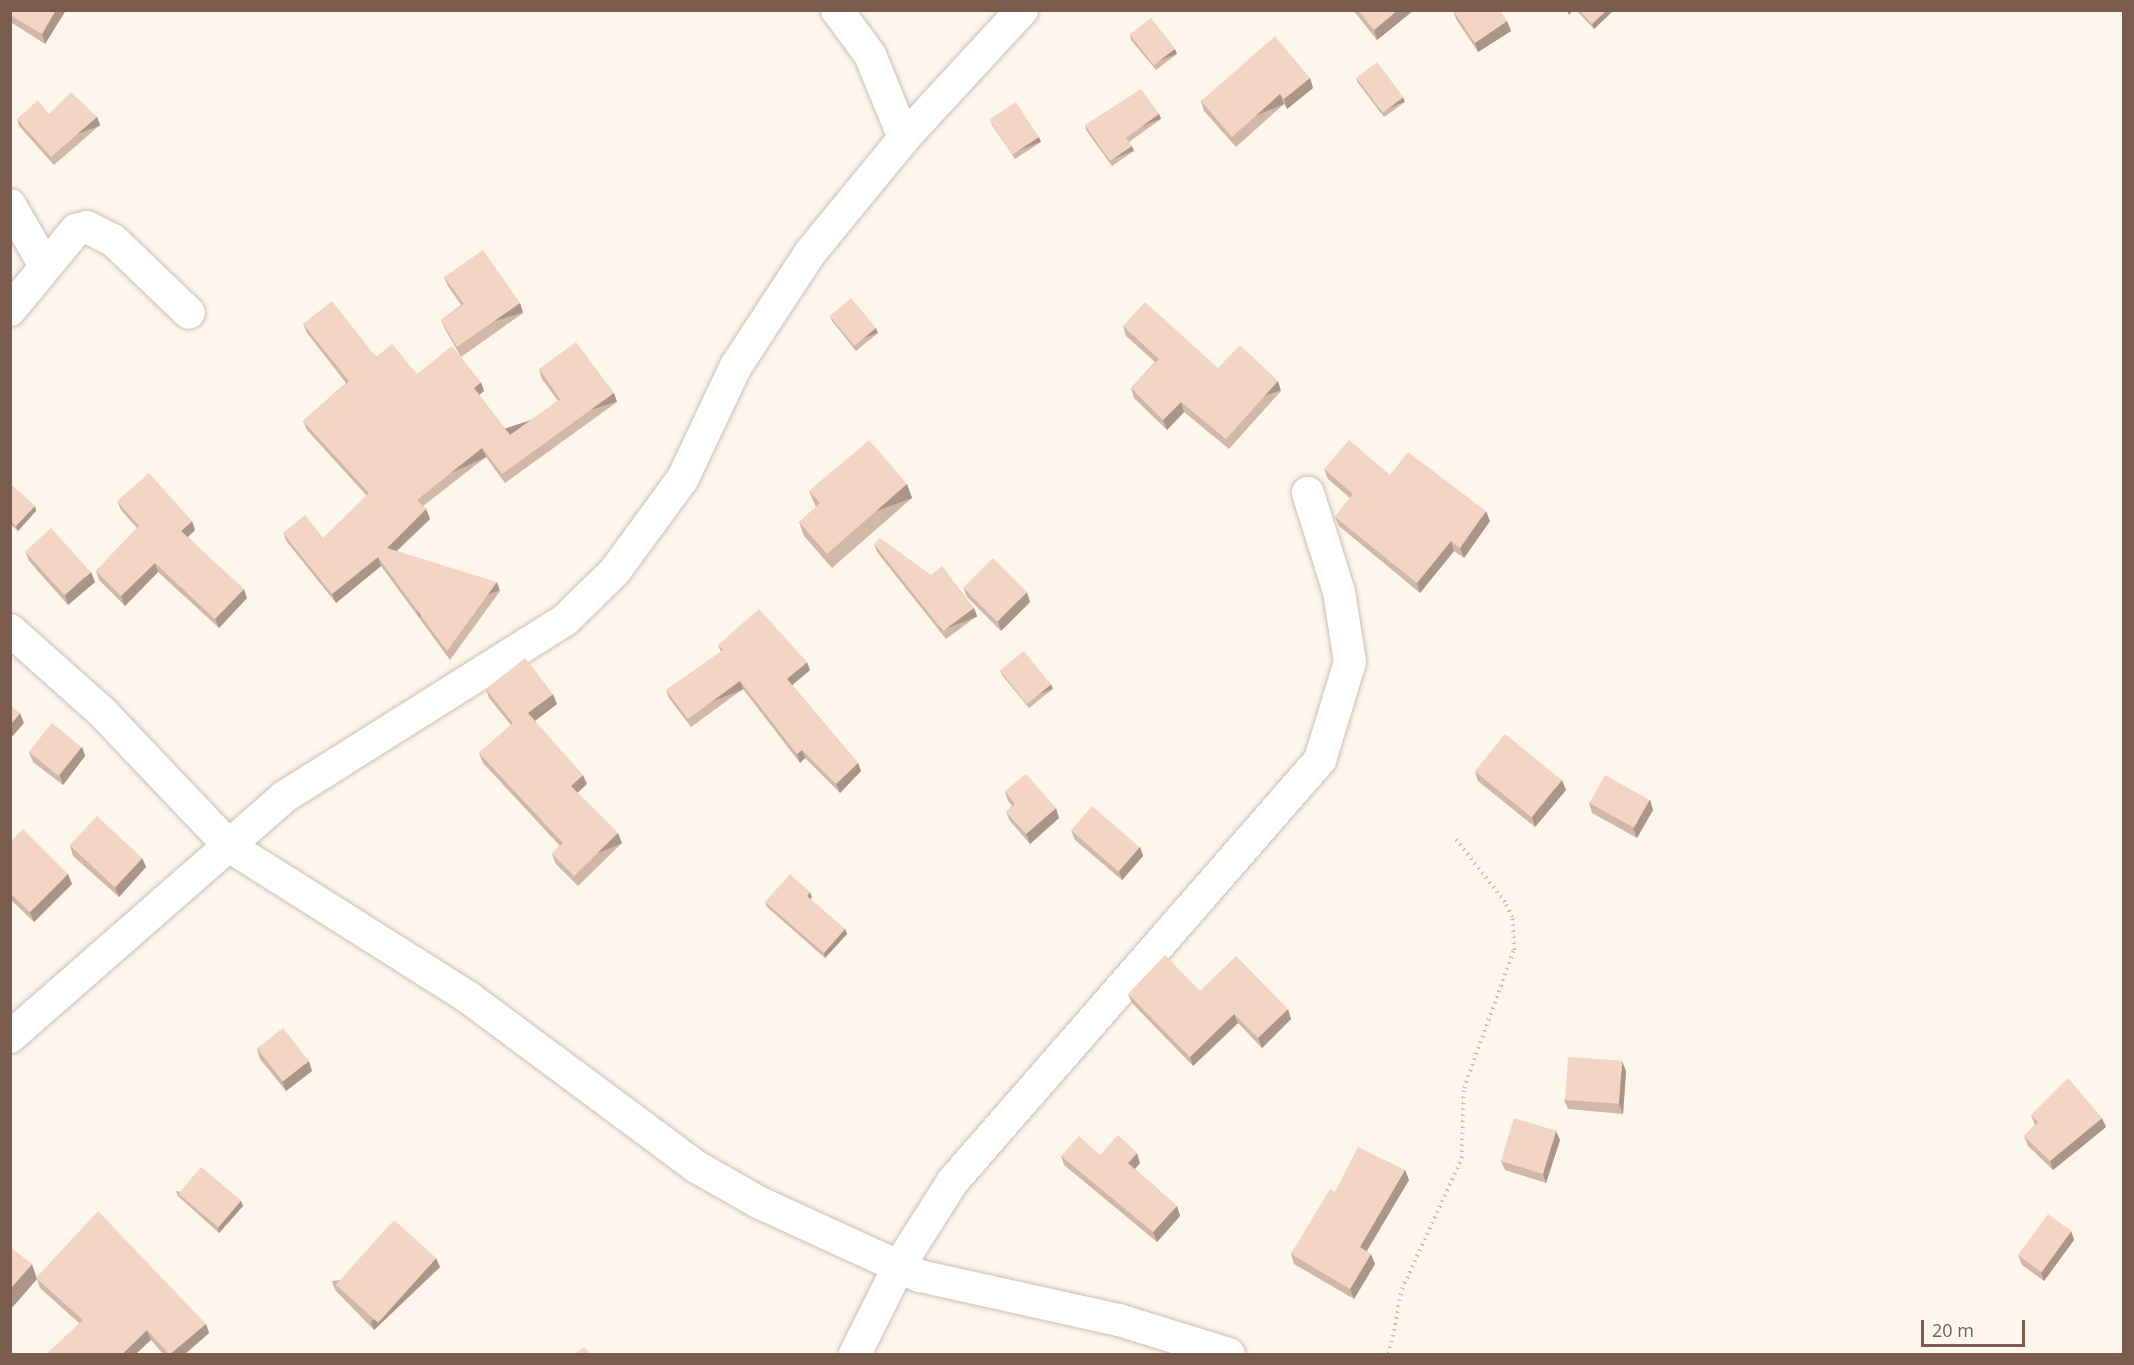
<!DOCTYPE html>
<html>
<head>
<meta charset="utf-8">
<style>
	body { margin:0 }
	#map { position:relative; width:2134px; height:1365px; overflow:hidden; background:#fdf6ec; font-family:"Open Sans",sans-serif }
	div>[style] { position:absolute }
	[style*='--x'] { left:calc(var(--x)*1px); top:calc(var(--y)*1px); width:calc(var(--w)*1px); rotate:calc(var(--a)*1deg) }
	.path>* { height:4px; margin-top:-2px; transform-origin:0; background:repeating-linear-gradient(90deg,#d9b8a5 0 1.5px,transparent 0 6px) }
	.roads { filter:drop-shadow(0 0 2px #d1beb0) drop-shadow(0 0 2px #d1beb0) }
	.street>* { height:32px; margin:-16px; padding:0 16px; transform-origin:16px; border-radius:16px; background:#fff }
	.wall>* { inset:0; background:#d1b7a8 }
	.shaded-wall>* { inset:0; background:#aa9588; transform-origin:0 0 }
	.building>* { inset:0; background:#f3d5c3; transform-origin:0 0 }
	span { translate:-50% -50%; white-space:nowrap; text-align:center; line-height:1.15; -webkit-text-stroke:4.5px #fffaf3; paint-order:stroke }
	.frame { position:absolute; inset:0; border:12px solid #7a5c4d; pointer-events:none }
	.scale { position:absolute; left:1921px; top:1320px; width:104px; height:27px; box-sizing:border-box; border:3px solid #7a5c4d; border-top:0; padding-left:8px; font-size:18px; line-height:21px; white-space:nowrap; color:#7a5c4d; -webkit-text-stroke:4px #fffaf3; paint-order:stroke }
</style>
</head>
<body>
<div id="map">
	<div class="path">
		<i style="--x:1389;--y:1354;--w:66;--a:-78.7"></i>
		<i style="--x:1402;--y:1289;--w:144;--a:-65.4"></i>
		<i style="--x:1462;--y:1158;--w:70;--a:-88.4"></i>
		<i style="--x:1464;--y:1088;--w:147;--a:-70.1"></i>
		<i style="--x:1514;--y:950;--w:33;--a:-93"></i>
		<i style="--x:1512;--y:917;--w:17;--a:-115"></i>
		<i style="--x:1505;--y:902;--w:81;--a:-128"></i>
	</div>
	<div class="roads">
		<div class="street">
			<i style="--x:837;--y:10;--w:56;--a:53.7"></i>
			<i style="--x:870;--y:55;--w:90;--a:67.7"></i>
			<i style="--x:10;--y:205;--w:68;--a:60"></i>
			<i style="--x:10;--y:310;--w:104;--a:-50.5"></i>
			<i style="--x:76;--y:230;--w:11;--a:-15"></i>
			<i style="--x:87;--y:227;--w:29;--a:27"></i>
			<i style="--x:113;--y:240;--w:105;--a:43.8"></i>
			<i style="--x:10;--y:630;--w:125;--a:41.7"></i>
			<i style="--x:103;--y:713;--w:183;--a:46.5"></i>
			<i style="--x:229;--y:846;--w:284;--a:32.3"></i>
			<i style="--x:469;--y:998;--w:282;--a:36.6"></i>
			<i style="--x:695;--y:1166;--w:73;--a:29.7"></i>
			<i style="--x:758;--y:1202;--w:178;--a:24.6"></i>
			<i style="--x:920;--y:1276;--w:204;--a:12.5"></i>
			<i style="--x:1119;--y:1320;--w:115;--a:17.2"></i>
			<i style="--x:10;--y:1037;--w:364;--a:-41.2"></i>
			<i style="--x:284;--y:797;--w:332;--a:-32.2"></i>
			<i style="--x:565;--y:620;--w:70;--a:-44.4"></i>
			<i style="--x:615;--y:571;--w:115;--a:-53.8"></i>
			<i style="--x:683;--y:478;--w:124;--a:-64.7"></i>
			<i style="--x:736;--y:366;--w:135;--a:-56.8"></i>
			<i style="--x:810;--y:253;--w:149;--a:-50.7"></i>
			<i style="--x:904;--y:138;--w:174;--a:-47.3"></i>
			<i style="--x:855;--y:1354;--w:98;--a:-63.4"></i>
			<i style="--x:899;--y:1266;--w:101;--a:-57.6"></i>
			<i style="--x:953;--y:1181;--w:559;--a:-48.92"></i>
			<i style="--x:1320;--y:760;--w:102;--a:-73"></i>
			<i style="--x:1350;--y:662;--w:71;--a:-98.9"></i>
			<i style="--x:1339;--y:592;--w:104;--a:-107.4"></i>
		</div>
	</div>
	<div class="wall">
		<i style="clip-path:polygon(10px 10px,66px 10px,45px 44px,12px 23px,10px 20px)"></i>
		<i style="clip-path:polygon(1353px 10px,1414px 10px,1377px 40px)"></i>
		<i style="clip-path:polygon(1453px 10px,1507px 21px,1511px 31px,1478px 52px,1456px 19px)"></i>
		<i style="clip-path:polygon(1576px 10px,1614px 10px,1594px 29px)"></i>
		<i style="clip-path:polygon(1130px 35px,1177px 54px,1156px 70px,1131px 40px)"></i>
		<i style="clip-path:polygon(1310px 78px,1313px 88px,1287px 109px,1284px 104px,1236px 147px,1204px 111px,1201px 101px)"></i>
		<i style="clip-path:polygon(1356px 78px,1405px 102px,1384px 117px,1358px 83px)"></i>
		<i style="clip-path:polygon(49px 114px,97px 117px,100px 125px,54px 165px,19px 126px,17px 119px)"></i>
		<i style="clip-path:polygon(1159px 114px,1161px 119px,1129px 142px,1134px 151px,1112px 166px,1086px 130px,1085px 125px)"></i>
		<i style="clip-path:polygon(990px 120px,1041px 142px,1015px 159px,992px 125px)"></i>
		<i style="clip-path:polygon(444px 277px,520px 303px,523px 313px,461px 357px,445px 329px,441px 320px,461px 305px,448px 286px)"></i>
		<i style="clip-path:polygon(830px 316px,878px 333px,856px 351px,832px 321px)"></i>
		<i style="clip-path:polygon(303px 324px,417px 374px,484px 391px,479px 395px,510px 435px,558px 401px,542px 379px,539px 369px,614px 393px,617px 402px,505px 483px,486px 457px,423px 506px,426px 509px,430px 519px,397px 551px,500px 591px,450px 660px,381px 566px,336px 603px,287px 542px,283px 533px,323px 538px,367px 496px,307px 430px,303px 421px,346px 383px,307px 333px)"></i>
		<i style="clip-path:polygon(1123px 326px,1218px 368px,1281px 391px,1229px 449px,1184px 412px,1167px 430px,1134px 398px,1131px 388px,1155px 362px,1126px 336px)"></i>
		<i style="clip-path:polygon(1324px 469px,1390px 475px,1490px 521px,1464px 558px,1454px 551px,1420px 593px,1339px 526px,1335px 517px,1350px 498px,1328px 479px)"></i>
		<i style="clip-path:polygon(10px 484px,35px 506px,36px 511px,18px 531px,10px 524px)"></i>
		<i style="clip-path:polygon(809px 491px,912px 498px,832px 568px,804px 536px,799px 522px,816px 507px)"></i>
		<i style="clip-path:polygon(117px 501px,195px 530px,188px 537px,247px 598px,219px 628px,158px 572px,125px 606px,99px 580px,96px 571px,137px 528px,121px 510px)"></i>
		<i style="clip-path:polygon(874px 544px,974px 608px,977px 616px,946px 639px,877px 552px)"></i>
		<i style="clip-path:polygon(25px 551px,95px 582px,68px 605px,29px 561px)"></i>
		<i style="clip-path:polygon(963px 587px,1030px 602px,1001px 631px,967px 597px)"></i>
		<i style="clip-path:polygon(718px 645px,810px 670px,792px 685px,858px 763px,861px 771px,840px 793px,805px 758px,800px 763px,743px 689px,691px 727px,669px 698px,666px 690px,721px 652px)"></i>
		<i style="clip-path:polygon(1000px 670px,1053px 689px,1029px 708px,1002px 675px)"></i>
		<i style="clip-path:polygon(486px 689px,557px 704px,535px 721px,587px 784px,577px 793px,622px 843px,578px 886px,556px 864px,552px 854px,560px 846px,483px 763px,479px 753px,511px 725px,489px 698px)"></i>
		<i style="clip-path:polygon(82px 747px,85px 756px,63px 785px,33px 762px,29px 752px)"></i>
		<i style="clip-path:polygon(1475px 772px,1566px 790px,1535px 827px,1478px 781px)"></i>
		<i style="clip-path:polygon(1005px 791px,1059px 818px,1030px 844px,1010px 821px,1006px 812px,1012px 806px,1008px 801px)"></i>
		<i style="clip-path:polygon(1650px 800px,1653px 810px,1637px 838px,1592px 813px,1589px 803px)"></i>
		<i style="clip-path:polygon(1071px 830px,1140px 847px,1143px 856px,1122px 880px,1075px 840px)"></i>
		<i style="clip-path:polygon(10px 842px,68px 874px,72px 884px,34px 922px,10px 899px)"></i>
		<i style="clip-path:polygon(70px 846px,142px 858px,146px 867px,119px 897px,73px 856px)"></i>
		<i style="clip-path:polygon(812px 897px,810px 899px,845px 929px,847px 934px,825px 958px,767px 907px,765px 902px)"></i>
		<i style="clip-path:polygon(1200px 991px,1291px 1019px,1262px 1048px,1238px 1023px,1193px 1066px,1132px 1003px,1128px 994px)"></i>
		<i style="clip-path:polygon(257px 1049px,312px 1071px,286px 1091px,260px 1059px)"></i>
		<i style="clip-path:polygon(1626px 1071px,1623px 1114px,1568px 1109px,1564px 1100px)"></i>
		<i style="clip-path:polygon(2031px 1115px,2106px 1127px,2053px 1170px,2028px 1146px,2024px 1136px,2035px 1125px)"></i>
		<i style="clip-path:polygon(1560px 1140px,1546px 1183px,1505px 1170px,1501px 1161px)"></i>
		<i style="clip-path:polygon(1100px 1155px,1140px 1163px,1135px 1169px,1177px 1206px,1180px 1216px,1157px 1242px,1064px 1165px,1061px 1156px)"></i>
		<i style="clip-path:polygon(1405px 1170px,1409px 1180px,1367px 1251px,1375px 1264px,1354px 1299px,1294px 1264px,1291px 1254px,1335px 1192px)"></i>
		<i style="clip-path:polygon(176px 1191px,241px 1201px,243px 1206px,219px 1233px,178px 1196px)"></i>
		<i style="clip-path:polygon(2071px 1231px,2074px 1240px,2044px 1281px,2022px 1265px,2018px 1255px)"></i>
		<i style="clip-path:polygon(440px 1267px,374px 1330px,335px 1290px,332px 1281px)"></i>
		<i style="clip-path:polygon(37px 1278px,206px 1324px,209px 1333px,185px 1354px,163px 1354px,151px 1340px,79px 1323px,40px 1288px,37px 1279px,10px 1310px)"></i>
	</div>
	<div class="shaded-wall">
		<i style="clip-path:polygon(56px 10px,66px 10px,45px 44px,42px 34px)"></i>
		<i style="clip-path:polygon(1398px 10px,1414px 10px,1377px 40px,1374px 30px)"></i>
		<i style="clip-path:polygon(1567px 10px,1573px 10px,1569px 15px)"></i>
		<i style="clip-path:polygon(1607px 10px,1614px 10px,1594px 29px,1592px 24px)"></i>
		<i style="clip-path:polygon(1507px 21px,1511px 31px,1478px 52px,1475px 43px)"></i>
		<i style="left:1175px;top:49px;width:5px;height:26px;rotate:68deg"></i>
		<i style="clip-path:polygon(1310px 78px,1313px 88px,1287px 109px,1284px 99px)"></i>
		<i style="left:1280px;top:94px;width:11px;height:64px;rotate:68deg"></i>
		<i style="left:1403px;top:97px;width:5px;height:26px;rotate:68deg"></i>
		<i style="left:1159px;top:114px;width:5px;height:41px;rotate:68deg"></i>
		<i style="left:97px;top:117px;width:9px;height:61px;rotate:69deg"></i>
		<i style="left:1039px;top:137px;width:5px;height:31px;rotate:68deg"></i>
		<i style="left:1132px;top:146px;width:5px;height:27px;rotate:68deg"></i>
		<i style="left:520px;top:303px;width:10px;height:77px;rotate:73deg"></i>
		<i style="left:876px;top:328px;width:5px;height:28px;rotate:68deg"></i>
		<i style="left:1278px;top:381px;width:10px;height:78px;rotate:73deg"></i>
		<i style="clip-path:polygon(481px 382px,484px 391px,477px 397px,474px 388px)"></i>
		<i style="left:614px;top:393px;width:9px;height:138px;rotate:72deg"></i>
		<i style="clip-path:polygon(1181px 402px,1184px 412px,1167px 430px,1163px 420px)"></i>
		<i style="left:482px;top:448px;width:10px;height:83px;rotate:66deg"></i>
		<i style="left:907px;top:484px;width:15px;height:106px;rotate:70deg"></i>
		<i style="clip-path:polygon(35px 506px,36px 511px,18px 531px,16px 526px)"></i>
		<i style="clip-path:polygon(426px 509px,430px 519px,390px 557px,387px 548px)"></i>
		<i style="clip-path:polygon(1486px 511px,1490px 521px,1464px 558px,1460px 548px)"></i>
		<i style="clip-path:polygon(192px 521px,195px 530px,184px 540px,181px 531px)"></i>
		<i style="clip-path:polygon(1451px 541px,1454px 551px,1420px 593px,1417px 583px)"></i>
		<i style="clip-path:polygon(378px 557px,381px 566px,336px 603px,332px 594px)"></i>
		<i style="clip-path:polygon(155px 563px,158px 572px,125px 606px,121px 596px)"></i>
		<i style="clip-path:polygon(91px 572px,95px 582px,68px 605px,65px 595px)"></i>
		<i style="left:497px;top:582px;width:9px;height:85px;rotate:72deg"></i>
		<i style="clip-path:polygon(244px 589px,247px 598px,219px 628px,215px 619px)"></i>
		<i style="clip-path:polygon(1027px 592px,1030px 602px,1001px 631px,998px 621px)"></i>
		<i style="left:974px;top:608px;width:9px;height:39px;rotate:69deg"></i>
		<i style="clip-path:polygon(807px 662px,810px 670px,790px 687px,787px 679px)"></i>
		<i style="left:740px;top:681px;width:9px;height:64px;rotate:69deg"></i>
		<i style="left:1051px;top:684px;width:5px;height:31px;rotate:68deg"></i>
		<i style="clip-path:polygon(553px 694px,557px 704px,532px 723px,528px 713px)"></i>
		<i style="clip-path:polygon(20px 713px,24px 723px,10px 739px,10px 725px)"></i>
		<i style="clip-path:polygon(82px 747px,85px 756px,63px 785px,60px 775px)"></i>
		<i style="clip-path:polygon(802px 750px,805px 758px,800px 763px,797px 754px)"></i>
		<i style="clip-path:polygon(858px 763px,861px 771px,840px 793px,836px 784px)"></i>
		<i style="clip-path:polygon(583px 775px,587px 784px,574px 796px,571px 786px)"></i>
		<i style="clip-path:polygon(1562px 780px,1566px 790px,1535px 827px,1532px 817px)"></i>
		<i style="clip-path:polygon(1650px 800px,1653px 810px,1637px 838px,1633px 828px)"></i>
		<i style="clip-path:polygon(1056px 808px,1059px 818px,1030px 844px,1026px 834px)"></i>
		<i style="left:618px;top:833px;width:11px;height:62px;rotate:68deg"></i>
		<i style="clip-path:polygon(1140px 847px,1143px 856px,1122px 880px,1119px 871px)"></i>
		<i style="clip-path:polygon(142px 858px,146px 867px,119px 897px,115px 887px)"></i>
		<i style="clip-path:polygon(68px 874px,72px 884px,34px 922px,30px 912px)"></i>
		<i style="clip-path:polygon(810px 892px,812px 897px,809px 901px,807px 896px)"></i>
		<i style="clip-path:polygon(845px 929px,847px 934px,825px 958px,824px 953px)"></i>
		<i style="clip-path:polygon(1288px 1009px,1291px 1019px,1262px 1048px,1258px 1038px)"></i>
		<i style="clip-path:polygon(1234px 1014px,1238px 1023px,1193px 1066px,1190px 1057px)"></i>
		<i style="clip-path:polygon(309px 1061px,312px 1071px,286px 1091px,282px 1081px)"></i>
		<i style="clip-path:polygon(1622px 1061px,1626px 1071px,1623px 1114px,1619px 1104px)"></i>
		<i style="clip-path:polygon(2102px 1118px,2106px 1127px,2053px 1170px,2050px 1161px)"></i>
		<i style="clip-path:polygon(1556px 1131px,1560px 1140px,1546px 1183px,1543px 1174px)"></i>
		<i style="clip-path:polygon(1137px 1153px,1140px 1163px,1132px 1172px,1128px 1163px)"></i>
		<i style="clip-path:polygon(1405px 1170px,1409px 1180px,1363px 1257px,1360px 1247px)"></i>
		<i style="clip-path:polygon(241px 1201px,243px 1206px,219px 1233px,218px 1228px)"></i>
		<i style="clip-path:polygon(1177px 1206px,1180px 1216px,1157px 1242px,1153px 1232px)"></i>
		<i style="clip-path:polygon(2071px 1231px,2074px 1240px,2044px 1281px,2041px 1272px)"></i>
		<i style="clip-path:polygon(1371px 1254px,1375px 1264px,1354px 1299px,1350px 1289px)"></i>
		<i style="clip-path:polygon(436px 1258px,440px 1267px,374px 1330px,371px 1322px)"></i>
		<i style="clip-path:polygon(32px 1264px,37px 1279px,10px 1310px,10px 1289px)"></i>
		<i style="clip-path:polygon(206px 1324px,209px 1333px,185px 1354px,170px 1354px)"></i>
		<i style="clip-path:polygon(147px 1330px,151px 1340px,136px 1354px,122px 1354px)"></i>
	</div>
	<div class="building">
		<i style="clip-path:polygon(10px 10px,56px 10px,42px 34px,10px 15px)"></i>
		<i style="clip-path:polygon(1358px 10px,1398px 10px,1374px 30px)"></i>
		<i style="clip-path:polygon(1453px 10px,1500px 10px,1507px 21px,1475px 43px)"></i>
		<i style="clip-path:polygon(1579px 10px,1607px 10px,1592px 24px)"></i>
		<i style="left:1151px;top:18px;width:39px;height:27px;rotate:52deg"></i>
		<i style="clip-path:polygon(1275px 36px,1310px 78px,1284px 99px,1280px 94px,1232px 137px,1201px 101px)"></i>
		<i style="left:1377px;top:62px;width:44px;height:26px;rotate:53deg"></i>
		<i style="clip-path:polygon(1141px 89px,1159px 114px,1126px 138px,1132px 146px,1110px 161px,1085px 125px)"></i>
		<i style="clip-path:polygon(71px 92px,97px 117px,51px 157px,17px 119px,38px 100px,49px 114px)"></i>
		<i style="left:1016px;top:102px;width:42px;height:32px;rotate:57deg"></i>
		<i style="clip-path:polygon(483px 250px,520px 303px,457px 347px,441px 320px,464px 304px,444px 277px)"></i>
		<i style="left:851px;top:298px;width:39px;height:28px;rotate:50deg"></i>
		<i style="clip-path:polygon(332px 301px,376px 357px,392px 344px,417px 374px,452px 346px,481px 382px,474px 388px,510px 435px,560px 399px,539px 369px,576px 342px,614px 393px,502px 474px,482px 448px,417px 500px,426px 509px,387px 548px,497px 582px,447px 651px,378px 557px,332px 594px,283px 533px,305px 515px,323px 538px,369px 493px,303px 421px,349px 381px,303px 324px)"></i>
		<i style="clip-path:polygon(1145px 302px,1218px 368px,1240px 345px,1278px 381px,1226px 439px,1181px 402px,1163px 420px,1131px 388px,1159px 359px,1123px 326px)"></i>
		<i style="clip-path:polygon(869px 440px,907px 484px,827px 554px,799px 522px,820px 503px,809px 491px)"></i>
		<i style="clip-path:polygon(1349px 440px,1390px 475px,1408px 452px,1486px 511px,1460px 548px,1451px 541px,1417px 583px,1335px 517px,1353px 494px,1324px 469px)"></i>
		<i style="clip-path:polygon(149px 473px,192px 521px,181px 531px,244px 589px,215px 619px,155px 563px,121px 596px,96px 571px,139px 526px,117px 501px)"></i>
		<i style="clip-path:polygon(10px 484px,35px 506px,16px 526px,10px 520px)"></i>
		<i style="left:51px;top:528px;width:59px;height:35px;rotate:48deg"></i>
		<i style="clip-path:polygon(880px 538px,931px 575px,942px 566px,974px 608px,943px 631px,874px 544px)"></i>
		<i style="left:993px;top:558px;width:48px;height:42px;rotate:45deg"></i>
		<i style="clip-path:polygon(759px 609px,807px 662px,787px 679px,858px 763px,836px 784px,802px 750px,797px 754px,740px 681px,688px 719px,666px 690px,723px 650px,718px 645px)"></i>
		<i style="left:1024px;top:651px;width:43px;height:31px;rotate:51deg"></i>
		<i style="clip-path:polygon(525px 658px,553px 694px,528px 713px,583px 775px,571px 786px,618px 833px,574px 876px,552px 854px,563px 843px,479px 753px,513px 723px,486px 689px)"></i>
		<i style="clip-path:polygon(10px 705px,20px 713px,10px 725px)"></i>
		<i style="left:52px;top:723px;width:38px;height:37px;rotate:39deg"></i>
		<i style="left:1505px;top:734px;width:73px;height:48px;rotate:39deg"></i>
		<i style="clip-path:polygon(1026px 774px,1056px 808px,1026px 834px,1006px 812px,1015px 804px,1005px 791px)"></i>
		<i style="left:1605px;top:775px;width:51px;height:32px;rotate:29deg"></i>
		<i style="left:1092px;top:806px;width:63px;height:32px;rotate:41deg"></i>
		<i style="left:97px;top:816px;width:62px;height:40px;rotate:43deg"></i>
		<i style="clip-path:polygon(23px 829px,68px 874px,30px 912px,10px 893px,10px 842px)"></i>
		<i style="clip-path:polygon(790px 874px,810px 892px,807px 896px,845px 929px,824px 953px,765px 902px)"></i>
		<i style="clip-path:polygon(1165px 955px,1200px 991px,1236px 956px,1288px 1009px,1258px 1038px,1234px 1014px,1190px 1057px,1128px 994px)"></i>
		<i style="left:283px;top:1028px;width:42px;height:33px;rotate:52deg"></i>
		<i style="left:1568px;top:1057px;width:54px;height:43px;rotate:4deg"></i>
		<i style="clip-path:polygon(2068px 1078px,2102px 1118px,2050px 1161px,2024px 1136px,2038px 1122px,2031px 1115px)"></i>
		<i style="left:1514px;top:1118px;width:44px;height:45px;rotate:17deg"></i>
		<i style="clip-path:polygon(1118px 1135px,1137px 1153px,1128px 1163px,1177px 1206px,1153px 1232px,1061px 1156px,1079px 1136px,1100px 1155px)"></i>
		<i style="clip-path:polygon(1358px 1147px,1405px 1170px,1360px 1247px,1371px 1254px,1350px 1289px,1291px 1254px,1330px 1189px,1335px 1192px)"></i>
		<i style="left:201px;top:1167px;width:52px;height:35px;rotate:40deg"></i>
		<i style="clip-path:polygon(98px 1211px,206px 1324px,170px 1354px,169px 1354px,147px 1330px,122px 1354px,46px 1354px,83px 1320px,36px 1278px)"></i>
		<i style="left:2048px;top:1214px;width:29px;height:51px;rotate:36deg"></i>
		<i style="left:394px;top:1220px;width:57px;height:87px;rotate:42deg"></i>
		<i style="clip-path:polygon(10px 1247px,32px 1264px,10px 1289px)"></i>
		<i style="clip-path:polygon(584px 1347px,591px 1354px,575px 1354px)"></i>
	</div>
	<div class="frame"></div>
	<div class="scale">20 m</div>
</div>
</body>
</html>
